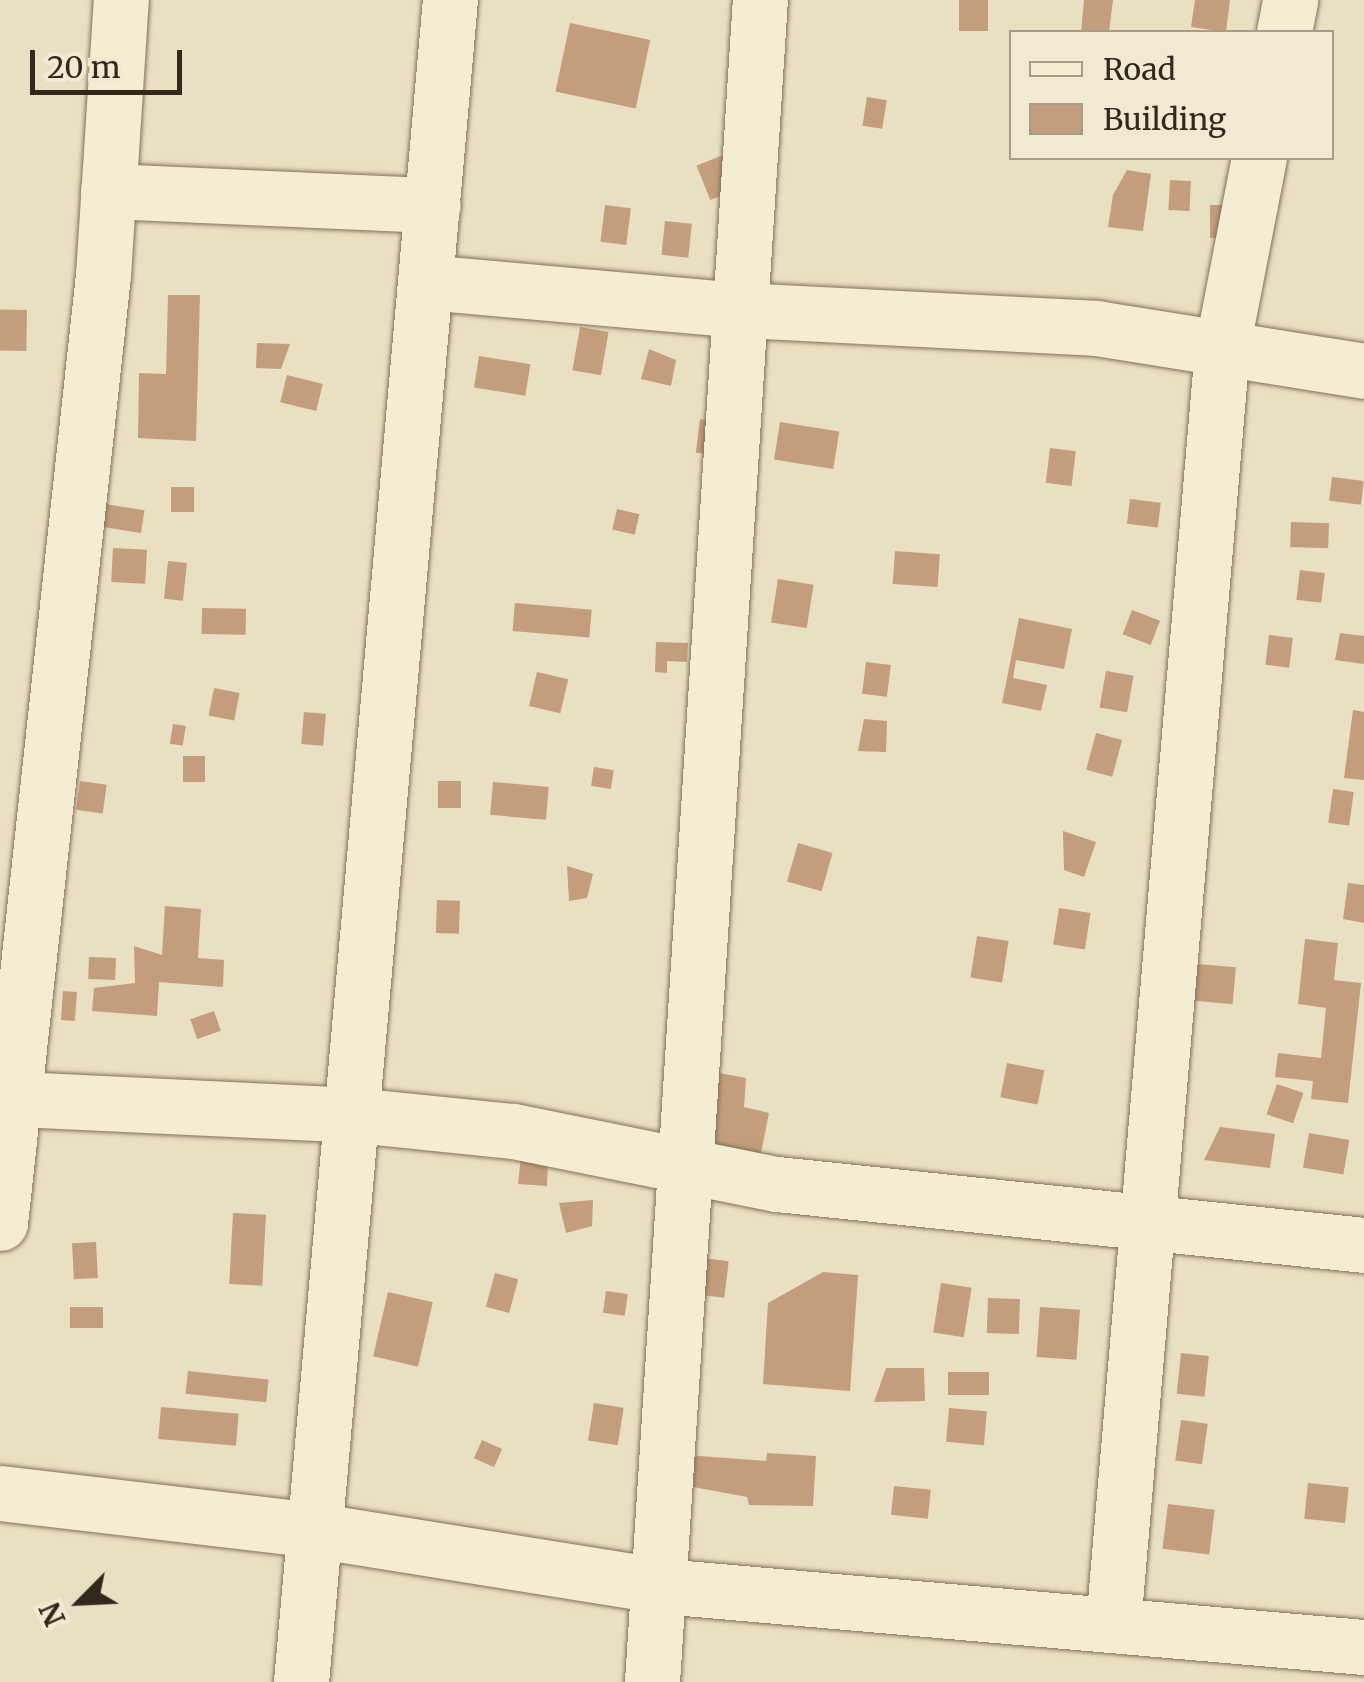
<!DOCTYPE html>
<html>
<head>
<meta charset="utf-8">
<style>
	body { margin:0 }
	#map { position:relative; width:1364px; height:1682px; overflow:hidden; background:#e9dfc2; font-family:Merriweather,serif }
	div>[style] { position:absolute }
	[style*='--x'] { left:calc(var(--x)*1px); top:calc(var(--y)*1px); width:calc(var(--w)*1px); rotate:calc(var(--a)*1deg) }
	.building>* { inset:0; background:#c49d7c; transform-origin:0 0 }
	.roads { filter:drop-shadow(0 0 2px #81715b) drop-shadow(0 0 2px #81715b) }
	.minor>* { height:55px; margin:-27.5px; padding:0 27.5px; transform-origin:27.5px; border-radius:27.5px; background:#f5ecd4 }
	span { translate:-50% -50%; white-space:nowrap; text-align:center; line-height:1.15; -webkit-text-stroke:10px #f1e9d1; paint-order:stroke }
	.legend { position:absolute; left:1009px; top:30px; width:325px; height:130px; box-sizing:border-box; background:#f1e9d1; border:2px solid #a59c89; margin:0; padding:12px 18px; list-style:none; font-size:30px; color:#32291e }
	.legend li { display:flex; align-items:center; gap:20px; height:50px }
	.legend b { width:50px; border:2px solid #a59c89 }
	.north { position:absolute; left:30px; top:1552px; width:100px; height:100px; -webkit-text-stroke:8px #f1e9d1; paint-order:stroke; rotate:246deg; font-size:28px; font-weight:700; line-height:40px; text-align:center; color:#32291e }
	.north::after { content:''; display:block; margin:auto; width:35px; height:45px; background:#32291e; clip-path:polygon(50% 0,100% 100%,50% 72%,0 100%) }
	.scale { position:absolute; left:30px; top:50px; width:152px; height:45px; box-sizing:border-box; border:5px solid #32291e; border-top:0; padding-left:12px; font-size:30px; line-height:35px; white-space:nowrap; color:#32291e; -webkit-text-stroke:8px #f1e9d1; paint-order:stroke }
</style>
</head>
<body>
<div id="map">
	<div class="building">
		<i style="left:959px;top:0;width:29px;height:31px"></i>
		<i style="clip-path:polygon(1084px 0,1113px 0,1109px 32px,1081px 32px)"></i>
		<i style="clip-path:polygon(1195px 0,1230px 0,1226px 32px,1191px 27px)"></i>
		<i style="left:570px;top:23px;width:82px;height:70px;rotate:12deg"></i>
		<i style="left:867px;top:97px;width:20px;height:29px;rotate:9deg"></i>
		<i style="left:728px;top:153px;width:37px;height:34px;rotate:68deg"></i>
		<i style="clip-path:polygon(1127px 170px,1151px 174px,1143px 231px,1108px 227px,1113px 195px)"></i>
		<i style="left:1170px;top:180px;width:21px;height:30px;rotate:3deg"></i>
		<i style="left:605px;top:205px;width:26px;height:37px;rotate:7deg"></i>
		<i style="left:1210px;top:205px;width:19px;height:33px"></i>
		<i style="left:665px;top:221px;width:27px;height:34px;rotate:6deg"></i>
		<i style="clip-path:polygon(168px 295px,200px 295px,196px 441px,138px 438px,139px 373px,166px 374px)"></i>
		<i style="left:27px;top:310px;width:41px;height:27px;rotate:91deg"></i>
		<i style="left:580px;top:327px;width:29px;height:44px;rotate:10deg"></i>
		<i style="clip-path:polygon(257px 343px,290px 344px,281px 369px,256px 368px)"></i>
		<i style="clip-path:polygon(649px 349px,676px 360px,671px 386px,641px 379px)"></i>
		<i style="left:479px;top:356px;width:52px;height:32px;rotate:9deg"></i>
		<i style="left:287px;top:375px;width:37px;height:28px;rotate:14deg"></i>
		<i style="left:700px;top:419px;width:34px;height:34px;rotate:7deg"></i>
		<i style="left:780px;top:422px;width:60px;height:38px;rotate:9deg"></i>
		<i style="left:1050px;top:448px;width:26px;height:35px;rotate:7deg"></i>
		<i style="left:1332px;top:477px;width:32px;height:24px;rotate:7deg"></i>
		<i style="left:171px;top:487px;width:23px;height:25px"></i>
		<i style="left:1130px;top:499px;width:31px;height:25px;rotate:7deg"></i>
		<i style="left:105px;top:504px;width:40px;height:23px;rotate:9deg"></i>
		<i style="left:617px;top:509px;width:23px;height:21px;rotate:13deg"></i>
		<i style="left:1291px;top:522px;width:38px;height:25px;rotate:2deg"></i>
		<i style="left:113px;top:548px;width:34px;height:34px;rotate:3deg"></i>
		<i style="left:895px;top:551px;width:45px;height:33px;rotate:4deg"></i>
		<i style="left:168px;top:561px;width:19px;height:38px;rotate:6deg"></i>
		<i style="left:1300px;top:570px;width:25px;height:30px;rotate:7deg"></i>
		<i style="left:778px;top:579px;width:36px;height:44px;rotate:9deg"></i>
		<i style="left:515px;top:603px;width:77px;height:28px;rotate:5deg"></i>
		<i style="left:202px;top:608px;width:44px;height:26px;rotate:1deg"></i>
		<i style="left:1132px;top:610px;width:30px;height:26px;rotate:21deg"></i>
		<i style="clip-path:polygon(1019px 618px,1072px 629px,1064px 669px,1016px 660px,1013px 678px,1047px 685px,1041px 711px,1002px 703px)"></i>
		<i style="clip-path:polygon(1340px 633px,1364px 636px,1364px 664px,1335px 660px)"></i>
		<i style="left:1269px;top:635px;width:24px;height:30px;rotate:7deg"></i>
		<i style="clip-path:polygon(656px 642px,688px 643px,687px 662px,667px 661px,667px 673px,655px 672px)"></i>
		<i style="left:866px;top:662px;width:25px;height:32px;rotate:7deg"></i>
		<i style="left:1106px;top:671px;width:28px;height:37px;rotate:10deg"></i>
		<i style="left:537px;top:672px;width:32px;height:35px;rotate:13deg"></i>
		<i style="left:214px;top:688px;width:26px;height:28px;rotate:11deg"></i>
		<i style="clip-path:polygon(1353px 710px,1364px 712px,1364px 780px,1344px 778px)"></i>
		<i style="left:304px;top:712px;width:22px;height:32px;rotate:5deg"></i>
		<i style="clip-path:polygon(864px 719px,887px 721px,886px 752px,858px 751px)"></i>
		<i style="left:173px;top:724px;width:13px;height:20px;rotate:9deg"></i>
		<i style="left:1096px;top:733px;width:27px;height:38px;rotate:15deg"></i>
		<i style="left:183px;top:756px;width:22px;height:26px"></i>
		<i style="left:594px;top:767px;width:20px;height:19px;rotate:9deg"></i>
		<i style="left:80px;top:781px;width:27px;height:29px;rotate:8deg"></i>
		<i style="left:438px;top:781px;width:23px;height:27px"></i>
		<i style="left:493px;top:782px;width:56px;height:33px;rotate:5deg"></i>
		<i style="left:1333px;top:789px;width:21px;height:34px;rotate:8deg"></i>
		<i style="clip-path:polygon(1063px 831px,1096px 842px,1084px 877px,1064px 870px)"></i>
		<i style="left:798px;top:843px;width:36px;height:40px;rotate:16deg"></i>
		<i style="clip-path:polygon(567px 866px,593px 874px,587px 898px,569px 901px)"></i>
		<i style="clip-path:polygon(1348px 883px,1364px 885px,1364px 923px,1343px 919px)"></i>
		<i style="left:437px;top:900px;width:23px;height:33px;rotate:2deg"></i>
		<i style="clip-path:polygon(165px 906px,201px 909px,198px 958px,224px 960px,223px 987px,159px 982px,157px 1016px,92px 1011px,94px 988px,135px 983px,134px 946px,162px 955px)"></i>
		<i style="left:1059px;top:908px;width:32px;height:37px;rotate:9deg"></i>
		<i style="left:977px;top:936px;width:32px;height:42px;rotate:9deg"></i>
		<i style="clip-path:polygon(1305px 939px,1338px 943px,1334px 980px,1361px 983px,1348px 1103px,1311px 1099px,1313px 1081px,1275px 1077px,1278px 1053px,1321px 1058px,1326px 1008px,1298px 1004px)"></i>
		<i style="left:89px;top:957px;width:27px;height:22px;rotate:2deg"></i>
		<i style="left:1198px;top:964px;width:38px;height:37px;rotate:5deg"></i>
		<i style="left:63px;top:991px;width:14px;height:29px;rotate:4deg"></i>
		<i style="left:214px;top:1011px;width:21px;height:25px;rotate:71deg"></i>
		<i style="left:1007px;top:1063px;width:38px;height:35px;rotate:11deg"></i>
		<i style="clip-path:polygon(703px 1070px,746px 1078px,744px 1107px,769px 1113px,760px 1158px,704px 1154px)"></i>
		<i style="left:1277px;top:1084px;width:28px;height:32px;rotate:19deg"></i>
		<i style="clip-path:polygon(1220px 1127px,1275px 1134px,1270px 1168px,1204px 1160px)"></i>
		<i style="left:1309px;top:1133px;width:41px;height:35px;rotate:10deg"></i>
		<i style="clip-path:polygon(521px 1156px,548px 1162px,547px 1186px,518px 1184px)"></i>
		<i style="clip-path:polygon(593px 1200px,592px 1226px,566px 1233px,559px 1203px)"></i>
		<i style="left:233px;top:1213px;width:33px;height:71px;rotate:3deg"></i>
		<i style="left:96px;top:1242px;width:36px;height:24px;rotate:87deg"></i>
		<i style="left:695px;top:1257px;width:34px;height:37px;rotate:7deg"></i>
		<i style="clip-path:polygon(823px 1272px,858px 1275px,850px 1391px,763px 1384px,768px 1303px)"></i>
		<i style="left:495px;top:1273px;width:24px;height:35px;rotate:15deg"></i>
		<i style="left:941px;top:1283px;width:31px;height:50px;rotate:9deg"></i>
		<i style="left:606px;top:1291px;width:22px;height:22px;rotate:8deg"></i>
		<i style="left:388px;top:1292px;width:46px;height:66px;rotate:13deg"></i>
		<i style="left:988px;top:1298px;width:32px;height:35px;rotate:2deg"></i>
		<i style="left:103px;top:1307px;width:21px;height:33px;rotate:90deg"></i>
		<i style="left:1040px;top:1307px;width:40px;height:50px;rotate:4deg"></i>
		<i style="left:1181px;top:1353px;width:28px;height:41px;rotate:6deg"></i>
		<i style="clip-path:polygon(886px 1368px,924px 1368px,925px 1401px,874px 1402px)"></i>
		<i style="left:188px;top:1371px;width:81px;height:23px;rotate:6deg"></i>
		<i style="left:948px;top:1372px;width:41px;height:23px"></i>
		<i style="left:594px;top:1403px;width:30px;height:38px;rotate:9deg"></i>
		<i style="left:161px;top:1407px;width:78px;height:32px;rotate:5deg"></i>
		<i style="left:949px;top:1408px;width:38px;height:34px;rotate:5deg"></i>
		<i style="left:1181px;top:1420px;width:27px;height:41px;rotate:8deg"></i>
		<i style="left:482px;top:1440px;width:22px;height:20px;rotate:24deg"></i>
		<i style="clip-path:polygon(767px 1453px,816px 1456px,813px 1506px,749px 1505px,747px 1497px,683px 1485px,685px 1455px,766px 1461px)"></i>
		<i style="left:1308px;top:1483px;width:41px;height:36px;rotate:6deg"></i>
		<i style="left:894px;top:1486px;width:37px;height:29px;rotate:6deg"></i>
		<i style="left:1168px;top:1504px;width:47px;height:45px;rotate:7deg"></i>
	</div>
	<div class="roads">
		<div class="minor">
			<i style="--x:1284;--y:32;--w:33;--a:-79"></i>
			<i style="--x:108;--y:191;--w:325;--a:2.5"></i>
			<i style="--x:426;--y:282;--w:317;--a:5.1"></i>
			<i style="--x:742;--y:310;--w:354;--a:2.9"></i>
			<i style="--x:1096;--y:328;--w:271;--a:9.1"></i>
			<i style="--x:18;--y:1099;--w:337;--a:2.7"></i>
			<i style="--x:355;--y:1115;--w:159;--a:5.8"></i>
			<i style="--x:513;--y:1131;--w:269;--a:11.4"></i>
			<i style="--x:777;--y:1184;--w:590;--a:5.93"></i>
			<i style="--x:0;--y:1223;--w:954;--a:-83.8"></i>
			<i style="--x:103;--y:275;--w:276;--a:-86.3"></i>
			<i style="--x:0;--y:1493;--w:315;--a:6.7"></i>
			<i style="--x:313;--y:1530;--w:353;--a:9.1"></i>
			<i style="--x:662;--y:1586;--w:705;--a:4.97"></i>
			<i style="--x:1113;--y:1625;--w:1282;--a:-85.12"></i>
			<i style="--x:1222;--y:348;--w:194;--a:-79"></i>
			<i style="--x:301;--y:1682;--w:1689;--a:-84.94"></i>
			<i style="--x:652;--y:1682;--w:1685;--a:-86.33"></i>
		</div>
	</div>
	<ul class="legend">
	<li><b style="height:12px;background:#f5ecd4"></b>Road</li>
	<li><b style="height:28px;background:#c49d7c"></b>Building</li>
	</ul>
	<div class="north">N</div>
	<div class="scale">20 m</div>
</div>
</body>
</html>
